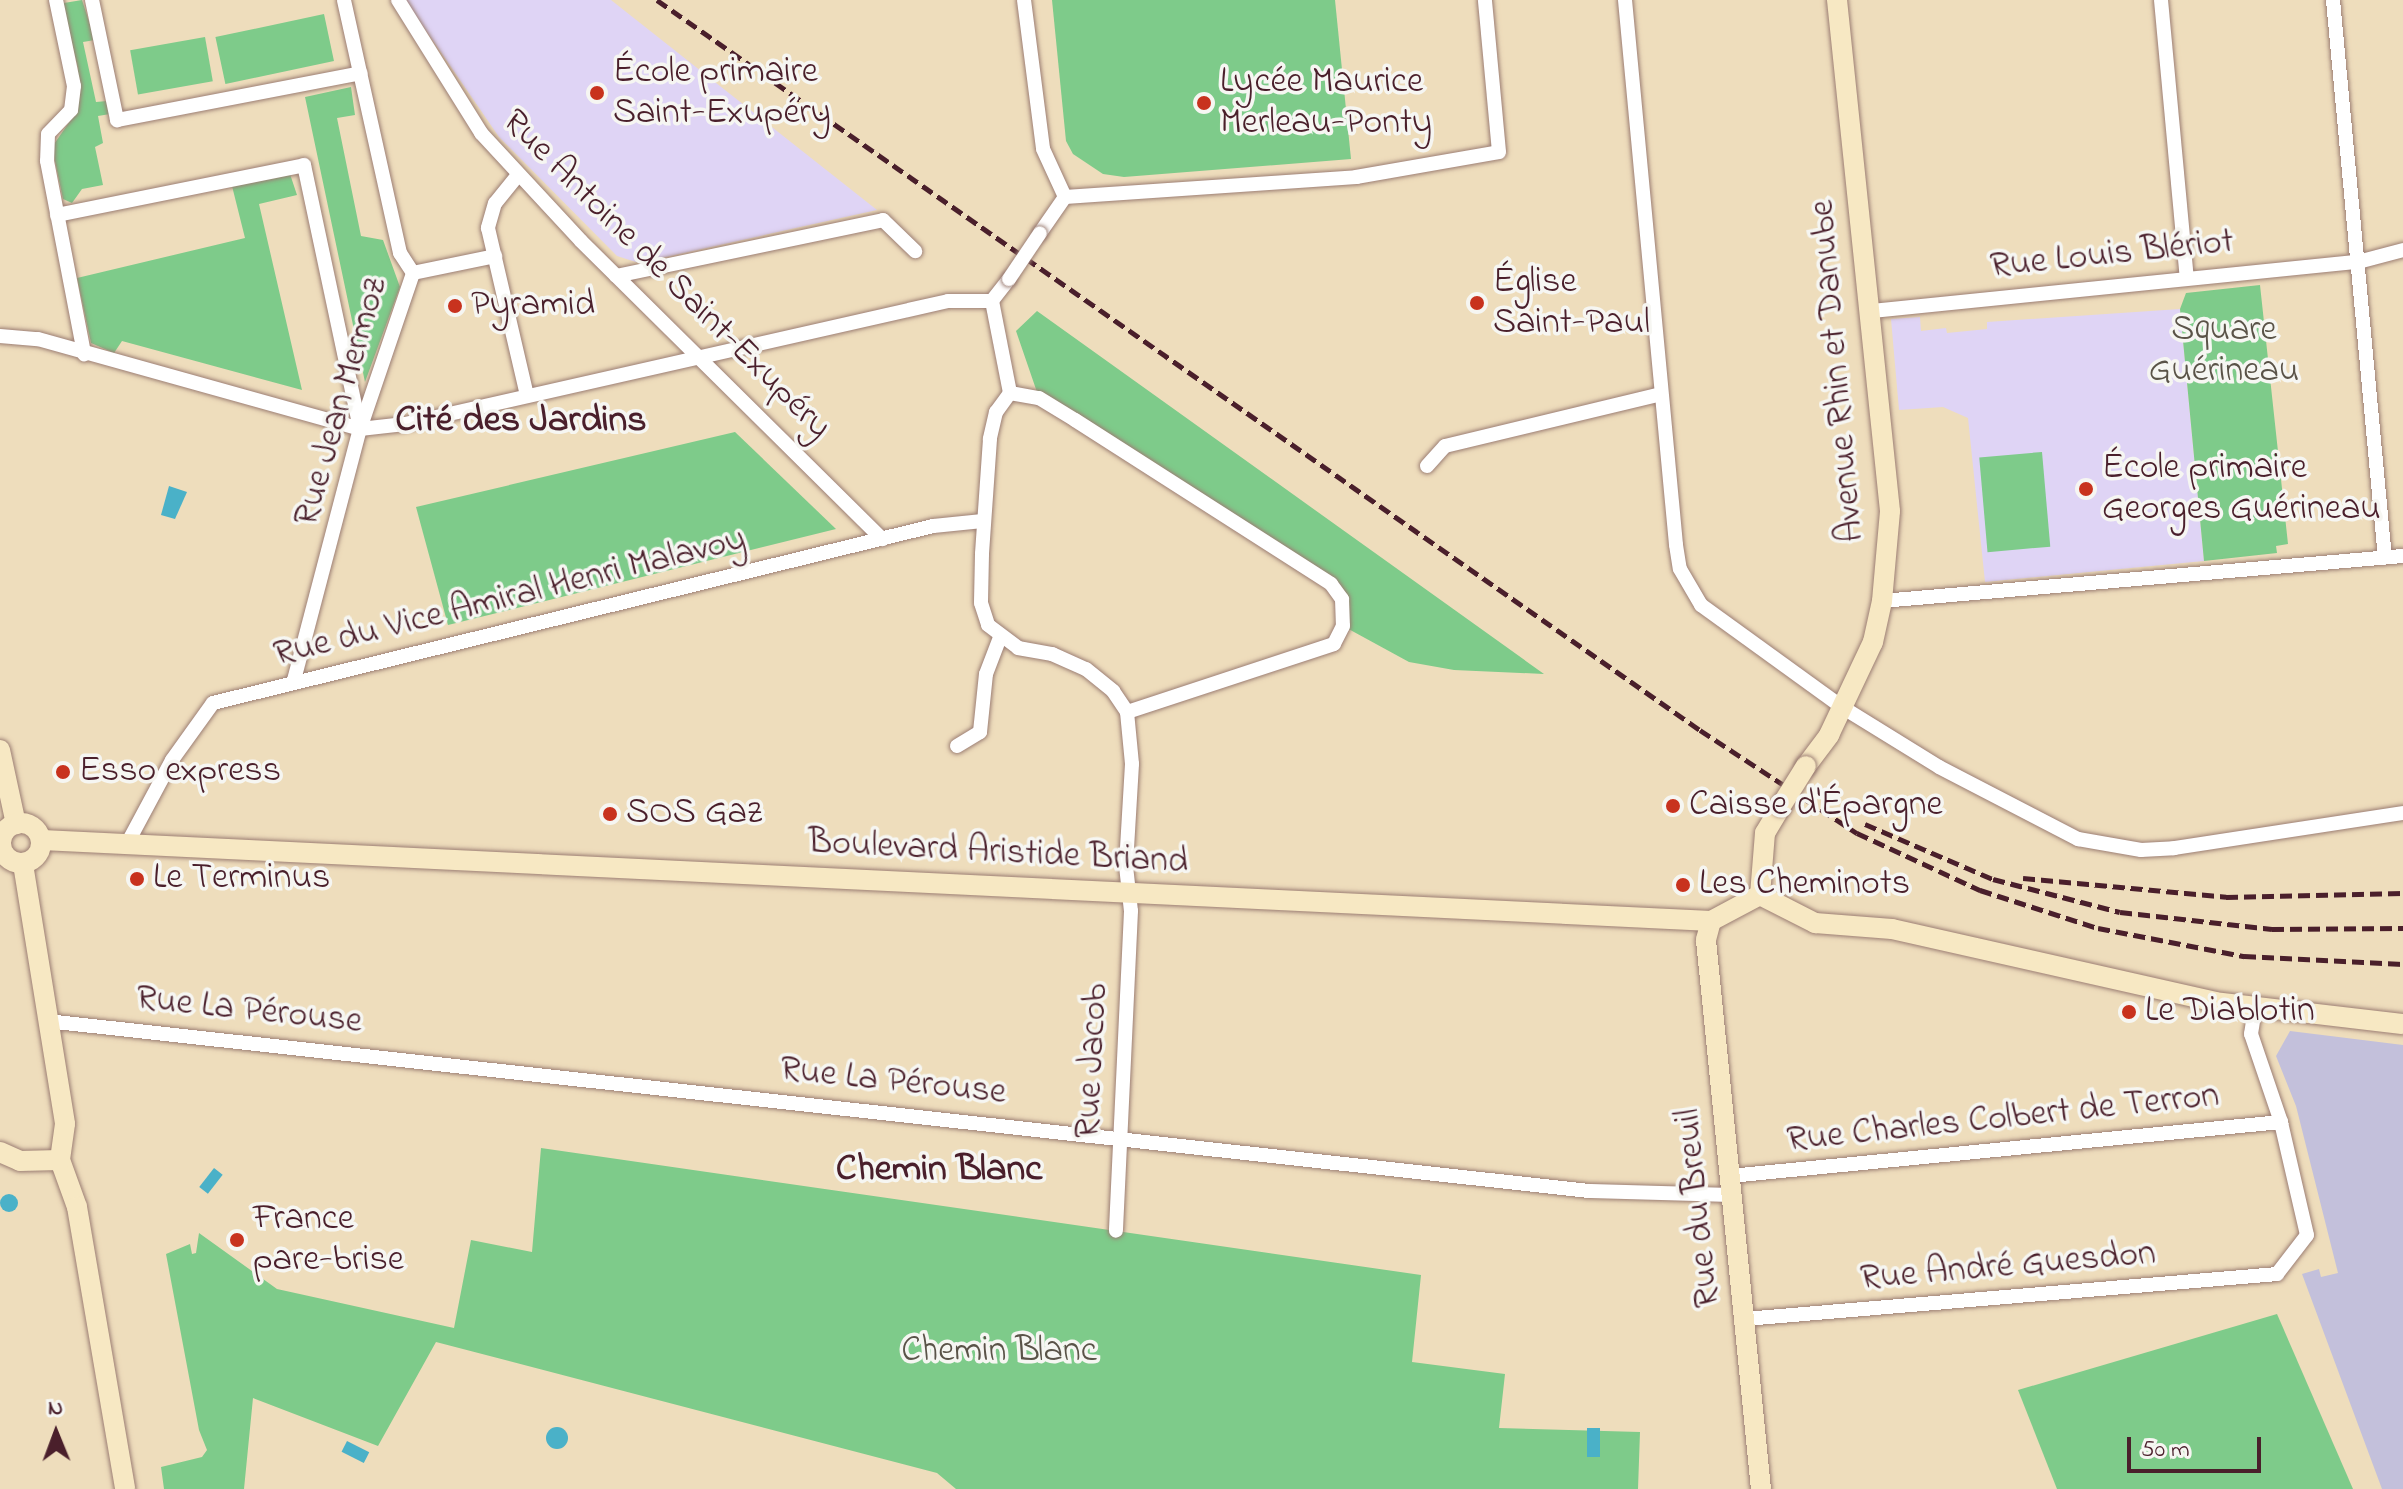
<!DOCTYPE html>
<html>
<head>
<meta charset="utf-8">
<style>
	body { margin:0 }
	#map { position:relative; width:2403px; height:1489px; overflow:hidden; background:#eeddbc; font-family:"Indie Flower",sans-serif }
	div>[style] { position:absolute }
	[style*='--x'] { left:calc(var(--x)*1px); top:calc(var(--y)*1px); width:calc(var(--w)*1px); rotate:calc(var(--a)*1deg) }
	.built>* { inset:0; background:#dfd4f5 }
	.industrial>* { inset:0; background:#c3c0db }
	.green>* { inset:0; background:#7ecb8a; transform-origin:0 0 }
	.water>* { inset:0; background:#4ab1c8; transform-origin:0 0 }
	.round { border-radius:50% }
	.roads { filter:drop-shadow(0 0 2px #9c7e74) drop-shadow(0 0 2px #9c7e74) }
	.street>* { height:14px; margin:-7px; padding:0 7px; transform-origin:7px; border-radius:7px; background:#fff }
	.secondary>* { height:20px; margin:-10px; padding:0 10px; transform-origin:10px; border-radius:10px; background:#f7e8c3 }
	.secondary>.ring { margin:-10px; padding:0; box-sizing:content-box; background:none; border:20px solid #f7e8c3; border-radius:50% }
	.rail>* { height:5px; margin-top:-2.5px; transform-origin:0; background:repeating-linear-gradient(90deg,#4a1f2b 0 12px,transparent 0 18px) }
	.bridges { filter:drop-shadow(0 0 2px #9c7e74) drop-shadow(0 0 2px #9c7e74) }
	.street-bridge>* { height:14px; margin:-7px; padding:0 7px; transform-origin:7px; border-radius:7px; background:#fff }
	.secondary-bridge>* { height:20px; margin:-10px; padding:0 10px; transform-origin:10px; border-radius:10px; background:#f7e8c3 }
	.dots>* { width:22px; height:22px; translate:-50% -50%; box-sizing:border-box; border:4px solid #f6f6f2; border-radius:50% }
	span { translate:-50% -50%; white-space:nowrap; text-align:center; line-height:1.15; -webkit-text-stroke:7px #f6f6f2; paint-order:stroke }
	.poi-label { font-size:36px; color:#4a1f2b }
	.left { translate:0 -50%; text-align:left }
	.street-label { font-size:36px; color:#4a1f2b }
	.park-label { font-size:36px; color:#5a5348 }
	.neighbourhood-label { font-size:38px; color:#4a1f2b; font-weight:700 }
	.north { position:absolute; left:16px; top:1393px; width:80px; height:80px; -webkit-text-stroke:6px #f6f6f2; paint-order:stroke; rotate:359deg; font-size:22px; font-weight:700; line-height:32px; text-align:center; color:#4a1f2b }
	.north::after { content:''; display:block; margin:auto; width:28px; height:36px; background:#4a1f2b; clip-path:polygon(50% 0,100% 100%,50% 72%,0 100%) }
	.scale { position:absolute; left:2127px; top:1437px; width:134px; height:36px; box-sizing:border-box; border:4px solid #4a1f2b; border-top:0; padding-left:10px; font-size:24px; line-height:28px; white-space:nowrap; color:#4a1f2b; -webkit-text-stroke:6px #f6f6f2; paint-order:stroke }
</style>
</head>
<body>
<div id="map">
	<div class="built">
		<i style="clip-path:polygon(405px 0,611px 0,877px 210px,639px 263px,617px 256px,499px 137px)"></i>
		<i style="clip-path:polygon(2180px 309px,2204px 561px,1985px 582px,1968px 418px,1943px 407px,1899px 410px,1891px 319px,1920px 317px,1921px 331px,1946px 328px,1947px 333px,1987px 329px,1987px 322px)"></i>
	</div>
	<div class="industrial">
		<i style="clip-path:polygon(2290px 1031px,2403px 1045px,2403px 1489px,2382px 1489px,2302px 1274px,2319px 1269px,2321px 1277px,2338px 1273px,2296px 1106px,2276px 1056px)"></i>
	</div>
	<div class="green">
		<i style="clip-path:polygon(82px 0,95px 40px,83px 42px,96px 102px,107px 101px,110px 114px,98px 116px,103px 143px,95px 147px,103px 185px,82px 189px,72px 203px,63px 199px,52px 147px,77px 111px,78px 68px,63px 8px,64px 3px)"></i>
		<i style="clip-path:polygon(1052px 0,1335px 0,1351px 159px,1124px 177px,1103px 174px,1073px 154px,1066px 141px)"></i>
		<i style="left:324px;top:14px;width:48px;height:111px;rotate:78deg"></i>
		<i style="left:205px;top:37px;width:45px;height:76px;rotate:80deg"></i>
		<i style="clip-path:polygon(351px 87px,355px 115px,337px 118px,361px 236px,383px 240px,400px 287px,365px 382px,305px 97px)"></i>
		<i style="clip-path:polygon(290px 174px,297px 195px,259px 204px,302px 390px,122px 341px,114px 353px,91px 343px,77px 278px,245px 238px,232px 186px)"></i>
		<i style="clip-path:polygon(2260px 285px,2288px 544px,2276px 546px,2277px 553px,2204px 561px,2180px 309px,2186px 293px)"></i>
		<i style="clip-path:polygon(1037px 311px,1544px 674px,1454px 670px,1409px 662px,1343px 626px,1342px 599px,1039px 398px,1016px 331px)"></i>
		<i style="clip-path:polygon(735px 432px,836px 529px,448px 625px,416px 507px)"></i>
		<i style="left:2042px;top:452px;width:95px;height:63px;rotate:85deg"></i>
		<i style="clip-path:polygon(541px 1148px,1421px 1275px,1412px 1362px,1505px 1374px,1499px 1428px,1640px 1432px,1638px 1489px,956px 1489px,937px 1473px,436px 1342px,378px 1446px,253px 1398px,244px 1489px,164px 1489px,161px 1467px,202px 1457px,207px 1450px,199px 1430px,166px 1254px,190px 1244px,192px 1254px,196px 1253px,199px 1233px,277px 1289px,454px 1328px,471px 1240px,532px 1252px)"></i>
		<i style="clip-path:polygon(2277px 1314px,2353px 1489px,2057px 1489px,2018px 1390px)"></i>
	</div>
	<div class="water">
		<i style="clip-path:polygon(169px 486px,187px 492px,175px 519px,161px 515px)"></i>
		<i style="left:214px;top:1168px;width:11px;height:24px;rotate:38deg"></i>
		<i class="round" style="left:0;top:1194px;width:18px;height:18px"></i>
		<i class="round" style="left:546px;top:1427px;width:22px;height:22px"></i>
		<i style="left:1587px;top:1428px;width:13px;height:29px"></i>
		<i style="left:347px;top:1441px;width:25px;height:12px;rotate:27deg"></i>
	</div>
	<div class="roads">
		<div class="street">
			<i style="--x:56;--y:0;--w:88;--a:78.2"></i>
			<i style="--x:74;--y:86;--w:24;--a:97"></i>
			<i style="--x:71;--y:110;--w:33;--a:134"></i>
			<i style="--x:48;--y:134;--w:27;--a:92"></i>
			<i style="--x:47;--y:161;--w:197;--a:79.1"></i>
			<i style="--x:92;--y:0;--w:123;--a:78.2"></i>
			<i style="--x:117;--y:120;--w:248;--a:-10.9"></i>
			<i style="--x:398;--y:0;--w:157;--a:58"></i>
			<i style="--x:481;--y:133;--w:147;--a:47.2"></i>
			<i style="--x:581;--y:241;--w:424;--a:44.7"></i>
			<i style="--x:1024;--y:0;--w:150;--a:82.7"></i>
			<i style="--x:1043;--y:149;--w:53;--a:65.4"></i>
			<i style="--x:1625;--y:0;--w:547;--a:84.65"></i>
			<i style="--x:1676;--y:545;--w:24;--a:81"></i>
			<i style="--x:1680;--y:569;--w:42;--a:59.7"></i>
			<i style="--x:1701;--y:605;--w:174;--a:35.9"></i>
			<i style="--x:1842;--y:707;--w:114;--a:31.7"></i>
			<i style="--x:1939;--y:767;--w:157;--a:27.4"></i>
			<i style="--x:2078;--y:839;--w:64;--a:9.9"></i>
			<i style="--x:2141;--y:850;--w:33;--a:-3"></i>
			<i style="--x:2174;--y:848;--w:232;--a:-8.7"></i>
			<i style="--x:2161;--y:0;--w:279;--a:84.7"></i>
			<i style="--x:2333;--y:0;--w:560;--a:84.68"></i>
			<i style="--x:518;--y:175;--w:36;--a:129"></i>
			<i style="--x:495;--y:203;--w:26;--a:106"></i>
			<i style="--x:488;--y:228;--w:172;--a:76.9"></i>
			<i style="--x:1065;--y:197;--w:292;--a:-3.9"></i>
			<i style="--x:1356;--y:177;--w:145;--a:-9.9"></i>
			<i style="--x:1499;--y:152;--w:153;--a:-95.3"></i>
			<i style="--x:57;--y:215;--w:252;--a:-11.4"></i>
			<i style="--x:304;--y:165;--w:269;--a:78"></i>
			<i style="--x:1040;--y:233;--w:44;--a:-55.2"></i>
			<i style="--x:413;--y:273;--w:84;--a:-11.7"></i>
			<i style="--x:616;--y:276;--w:273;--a:-11.8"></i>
			<i style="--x:883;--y:220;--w:45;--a:44.1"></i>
			<i style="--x:1009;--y:279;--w:28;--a:128"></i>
			<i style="--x:992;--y:301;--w:94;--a:78.9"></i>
			<i style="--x:1872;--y:311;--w:488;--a:-5.8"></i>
			<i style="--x:2358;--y:262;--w:47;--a:-14.9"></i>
			<i style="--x:0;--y:336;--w:38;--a:5"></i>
			<i style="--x:38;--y:339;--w:334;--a:15.6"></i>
			<i style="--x:360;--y:429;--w:45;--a:-6.3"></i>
			<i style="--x:405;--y:424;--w:557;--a:-12.76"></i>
			<i style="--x:948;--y:301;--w:44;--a:0"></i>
			<i style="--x:1010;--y:393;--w:24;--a:126"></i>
			<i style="--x:996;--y:412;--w:28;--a:103"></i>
			<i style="--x:990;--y:439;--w:115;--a:94"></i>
			<i style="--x:982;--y:554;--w:49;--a:91.2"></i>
			<i style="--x:981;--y:603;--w:23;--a:72"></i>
			<i style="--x:988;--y:625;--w:38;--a:37"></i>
			<i style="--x:1018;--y:648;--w:35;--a:10"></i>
			<i style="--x:1052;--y:654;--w:37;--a:24"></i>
			<i style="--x:1086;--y:669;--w:35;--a:39"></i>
			<i style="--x:1113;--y:691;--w:25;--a:56"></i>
			<i style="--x:1127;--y:712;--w:52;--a:84.5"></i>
			<i style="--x:1132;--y:764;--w:102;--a:93.4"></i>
			<i style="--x:1126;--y:866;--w:45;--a:83.7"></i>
			<i style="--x:1131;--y:911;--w:320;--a:92.7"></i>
			<i style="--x:1010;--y:393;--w:29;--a:10"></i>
			<i style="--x:1039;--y:398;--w:42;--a:31.4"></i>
			<i style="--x:1075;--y:420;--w:304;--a:32.6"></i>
			<i style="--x:1331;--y:584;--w:19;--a:54"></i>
			<i style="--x:1342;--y:599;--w:27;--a:88"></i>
			<i style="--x:1343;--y:626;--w:20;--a:117"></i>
			<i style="--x:1334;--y:644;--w:218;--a:161.8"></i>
			<i style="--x:1427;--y:466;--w:27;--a:-48"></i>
			<i style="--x:1445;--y:446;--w:222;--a:-13.5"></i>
			<i style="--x:1882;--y:601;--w:523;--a:-4.94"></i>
			<i style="--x:294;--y:680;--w:260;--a:-75.3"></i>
			<i style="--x:360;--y:429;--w:165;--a:-71.2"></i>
			<i style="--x:413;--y:273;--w:24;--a:-123"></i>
			<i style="--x:400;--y:253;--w:259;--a:-102.5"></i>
			<i style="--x:957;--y:746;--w:27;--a:-31"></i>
			<i style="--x:980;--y:732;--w:58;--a:-84.1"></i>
			<i style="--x:986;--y:674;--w:39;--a:-69"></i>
			<i style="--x:127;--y:844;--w:95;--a:-61.8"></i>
			<i style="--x:172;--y:760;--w:70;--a:-54.3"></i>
			<i style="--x:213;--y:703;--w:741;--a:-13.81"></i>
			<i style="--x:933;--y:526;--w:50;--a:-5.7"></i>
			<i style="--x:47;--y:1021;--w:1551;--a:6.29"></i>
			<i style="--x:1589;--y:1191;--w:144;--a:1.6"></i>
			<i style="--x:1730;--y:1176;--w:554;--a:-5.6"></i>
			<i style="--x:1745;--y:1319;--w:534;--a:-4.83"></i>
			<i style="--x:2277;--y:1274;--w:49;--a:-52.4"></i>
			<i style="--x:2307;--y:1235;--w:116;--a:-103"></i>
			<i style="--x:2281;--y:1122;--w:93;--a:-108.8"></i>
			<i style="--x:2251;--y:1034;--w:26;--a:-81"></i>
		</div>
		<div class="secondary">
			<i style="--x:0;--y:750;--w:76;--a:77.8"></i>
			<i style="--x:1806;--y:766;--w:39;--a:-53"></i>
			<i style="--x:1829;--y:735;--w:103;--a:-64.7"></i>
			<i style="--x:1873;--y:642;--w:42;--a:-77.6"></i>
			<i style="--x:1882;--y:601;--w:90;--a:-84.9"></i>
			<i style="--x:1890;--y:511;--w:514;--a:-95.92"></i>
			<i class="ring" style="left:1px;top:823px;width:20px;height:20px"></i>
			<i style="--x:42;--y:840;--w:1671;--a:2.78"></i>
			<i style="--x:1711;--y:921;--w:55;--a:-28"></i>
			<i style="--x:23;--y:864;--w:263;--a:80.8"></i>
			<i style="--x:65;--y:1124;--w:36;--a:98"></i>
			<i style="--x:60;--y:1160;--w:50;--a:70.1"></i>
			<i style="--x:77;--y:1207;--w:286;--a:80.3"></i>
			<i style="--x:1760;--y:895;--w:62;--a:27"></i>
			<i style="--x:1815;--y:923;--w:77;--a:4.5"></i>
			<i style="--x:1892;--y:929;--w:331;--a:12.7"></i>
			<i style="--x:2215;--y:1002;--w:189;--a:6.7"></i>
			<i style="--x:1760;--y:895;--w:62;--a:-85.4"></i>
			<i style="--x:1765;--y:833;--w:31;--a:-59"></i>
			<i style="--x:1711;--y:921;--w:20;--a:105"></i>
			<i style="--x:1706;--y:940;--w:552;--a:84.28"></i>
			<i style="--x:0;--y:1152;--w:22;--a:24"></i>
			<i style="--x:20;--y:1161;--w:40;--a:-1.4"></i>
		</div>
	</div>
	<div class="rail">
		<i style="--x:657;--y:0;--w:1273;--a:34.99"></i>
		<i style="--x:1700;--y:730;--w:188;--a:33.3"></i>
		<i style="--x:1857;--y:833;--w:136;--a:24.9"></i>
		<i style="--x:1980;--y:890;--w:124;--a:17.9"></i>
		<i style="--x:2098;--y:928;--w:149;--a:10.9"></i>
		<i style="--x:2244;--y:956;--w:159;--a:2.9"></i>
		<i style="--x:1865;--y:824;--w:139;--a:23.3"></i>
		<i style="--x:1993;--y:879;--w:131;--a:14.6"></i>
		<i style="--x:2120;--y:912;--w:153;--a:6.4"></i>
		<i style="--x:2272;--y:929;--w:131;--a:-0.4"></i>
		<i style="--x:2023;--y:878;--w:204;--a:5.3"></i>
		<i style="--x:2226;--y:897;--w:177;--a:-1.3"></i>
	</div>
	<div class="bridges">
		<div class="street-bridge">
			<i style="--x:1009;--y:279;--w:55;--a:-56"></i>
		</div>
		<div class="secondary-bridge">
			<i style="--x:1781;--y:806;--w:47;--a:-58"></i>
		</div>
	</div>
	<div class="dots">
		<i style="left:597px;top:93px;background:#c8321e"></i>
		<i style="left:1204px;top:103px;background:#c8321e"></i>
		<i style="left:1477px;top:303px;background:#c8321e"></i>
		<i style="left:455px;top:306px;background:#c8321e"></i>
		<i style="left:2086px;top:489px;background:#c8321e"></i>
		<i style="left:63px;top:772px;background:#c8321e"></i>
		<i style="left:1673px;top:806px;background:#c8321e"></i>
		<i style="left:610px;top:814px;background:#c8321e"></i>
		<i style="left:137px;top:879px;background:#c8321e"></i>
		<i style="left:1683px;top:885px;background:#c8321e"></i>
		<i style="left:2129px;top:1012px;background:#c8321e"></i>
		<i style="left:237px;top:1240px;background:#c8321e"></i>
	</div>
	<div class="poi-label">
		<span class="left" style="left:613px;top:93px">École primaire<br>Saint-Exupéry</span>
		<span class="left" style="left:1220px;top:103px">Lycée Maurice<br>Merleau-Ponty</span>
		<span class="left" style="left:1493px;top:303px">Église<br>Saint-Paul</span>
		<span class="left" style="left:471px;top:306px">Pyramid</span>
		<span class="left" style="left:2102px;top:489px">École primaire<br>Georges Guérineau</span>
		<span class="left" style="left:79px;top:772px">Esso express</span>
		<span class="left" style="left:1689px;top:806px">Caisse d'Épargne</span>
		<span class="left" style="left:626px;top:814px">SOS Gaz</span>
		<span class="left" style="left:153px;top:879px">Le Terminus</span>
		<span class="left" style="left:1699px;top:885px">Les Cheminots</span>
		<span class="left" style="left:2145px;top:1012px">Le Diablotin</span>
		<span class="left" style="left:253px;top:1240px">France<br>pare-brise</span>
	</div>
	<div class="street-label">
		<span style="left:2112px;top:255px;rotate:-6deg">Rue Louis Blériot</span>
		<span style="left:666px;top:275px;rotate:45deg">Rue Antoine de Saint-Exupéry</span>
		<span style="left:1838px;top:371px;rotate:-95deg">Avenue Rhin et Danube</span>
		<span style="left:342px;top:402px;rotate:-74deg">Rue Jean Mermoz</span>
		<span style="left:510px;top:598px;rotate:-14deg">Rue du Vice Amiral Henri Malavoy</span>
		<span style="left:998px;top:853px;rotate:3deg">Boulevard Aristide Briand</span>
		<span style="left:249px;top:1011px;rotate:6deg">Rue La Pérouse</span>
		<span style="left:1093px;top:1061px;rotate:-87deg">Rue Jacob</span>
		<span style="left:893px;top:1082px;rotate:6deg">Rue La Pérouse</span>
		<span style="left:2003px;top:1119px;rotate:-6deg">Rue Charles Colbert de Terron</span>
		<span style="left:1699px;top:1208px;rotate:-96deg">Rue du Breuil</span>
		<span style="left:2008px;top:1267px;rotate:-5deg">Rue André Guesdon</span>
	</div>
	<div class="park-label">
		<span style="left:2224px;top:351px">Square<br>Guérineau</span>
		<span style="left:999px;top:1352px">Chemin Blanc</span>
	</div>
	<div class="neighbourhood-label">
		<span style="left:521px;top:422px">Cité des Jardins</span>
		<span style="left:939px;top:1171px">Chemin Blanc</span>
	</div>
	<div class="north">N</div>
	<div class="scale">50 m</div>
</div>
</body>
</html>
